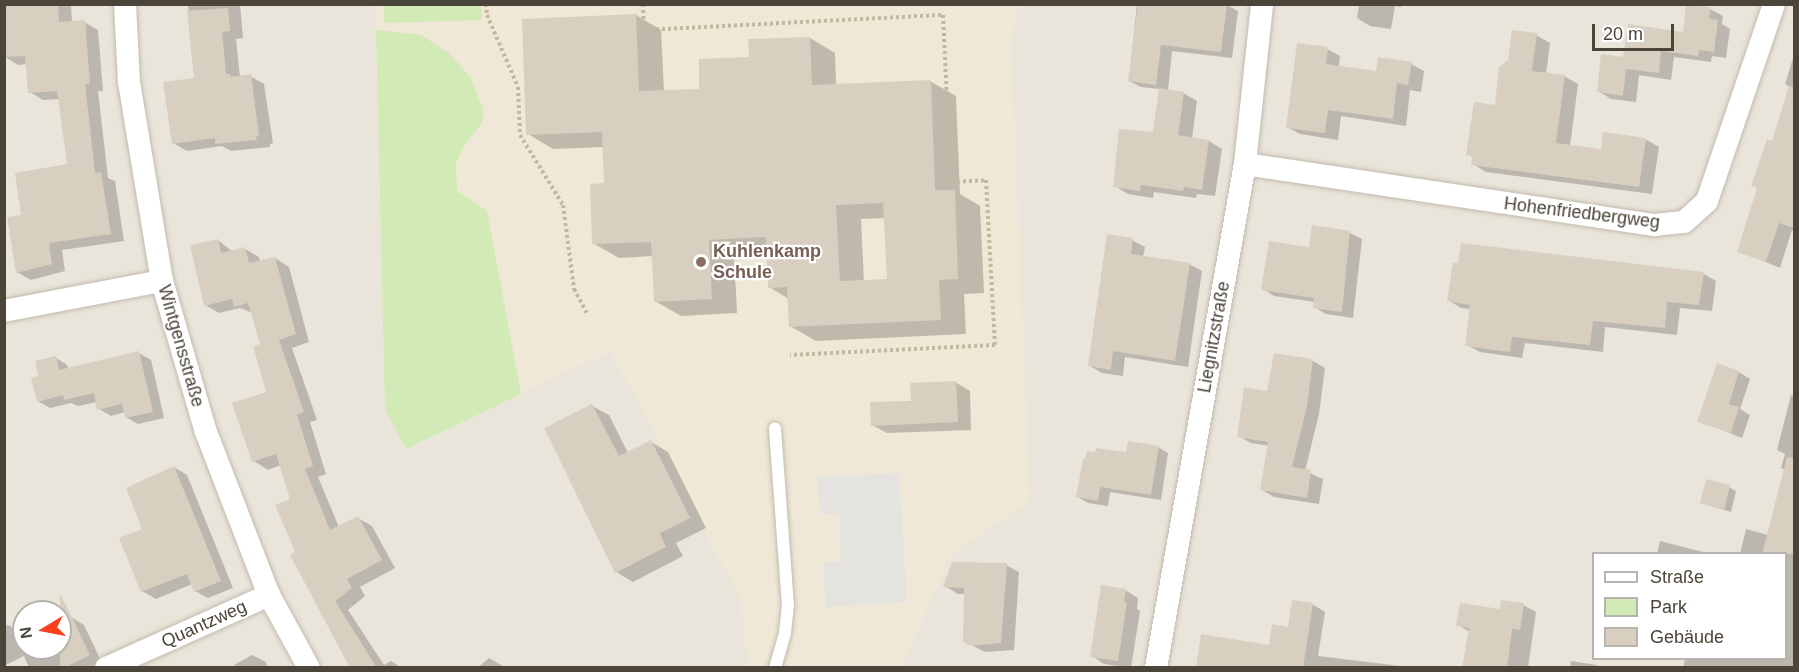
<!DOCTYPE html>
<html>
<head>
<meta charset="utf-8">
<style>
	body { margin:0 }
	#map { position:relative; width:1799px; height:672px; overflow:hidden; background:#f6f3ec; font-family:Helvetica,sans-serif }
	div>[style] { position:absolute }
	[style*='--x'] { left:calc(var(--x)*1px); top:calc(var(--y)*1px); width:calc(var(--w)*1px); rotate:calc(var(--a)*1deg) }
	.residential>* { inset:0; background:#eae5da }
	.education>* { inset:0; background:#efe8d6 }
	.green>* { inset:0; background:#d2eab5 }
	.parking>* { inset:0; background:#e5e3e0 }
	.shadow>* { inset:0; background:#0003 }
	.building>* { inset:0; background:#d8cfc1; transform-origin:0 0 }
	.path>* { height:4px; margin-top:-2px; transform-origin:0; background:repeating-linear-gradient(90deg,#c4b79f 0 3px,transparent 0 6px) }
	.roads { filter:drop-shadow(0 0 2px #c2bbae) drop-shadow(0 0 2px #c2bbae) }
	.service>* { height:12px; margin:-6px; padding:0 6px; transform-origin:6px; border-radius:6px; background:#fff }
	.minor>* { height:22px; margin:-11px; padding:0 11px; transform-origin:11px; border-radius:11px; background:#fff }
	.dots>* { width:16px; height:16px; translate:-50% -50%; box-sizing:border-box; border:3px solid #fff; border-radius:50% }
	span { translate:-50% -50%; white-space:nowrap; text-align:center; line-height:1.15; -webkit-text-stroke:4.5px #fff; paint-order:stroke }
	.street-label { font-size:18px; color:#4b4439 }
	.education-label { font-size:18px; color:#785e54; font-weight:700 }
	.left { translate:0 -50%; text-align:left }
	.frame { position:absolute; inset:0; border:6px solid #4b4439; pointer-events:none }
	.legend { position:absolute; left:1592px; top:552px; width:195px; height:108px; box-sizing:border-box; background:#fff; border:2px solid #b7b4b0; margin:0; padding:8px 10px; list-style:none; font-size:18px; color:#4b4439 }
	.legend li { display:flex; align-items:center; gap:12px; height:30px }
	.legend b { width:30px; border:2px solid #b7b4b0 }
	.north { position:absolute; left:12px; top:600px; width:60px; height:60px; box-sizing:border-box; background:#fff; border:2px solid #b7b4b0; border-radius:50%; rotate:260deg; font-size:16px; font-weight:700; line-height:24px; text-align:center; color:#4b4439 }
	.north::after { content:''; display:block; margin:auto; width:21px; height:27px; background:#fc3f1d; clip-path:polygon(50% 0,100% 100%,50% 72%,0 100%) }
	.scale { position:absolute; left:1592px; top:24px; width:82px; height:27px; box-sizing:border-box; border:3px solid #4b4439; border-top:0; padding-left:8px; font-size:18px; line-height:21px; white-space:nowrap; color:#4b4439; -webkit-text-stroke:4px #fff; paint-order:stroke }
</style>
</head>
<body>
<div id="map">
	<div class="residential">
		<i style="clip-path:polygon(evenodd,4px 5px,1794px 5px,1794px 667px,5px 667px,4px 5px,1594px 554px,1786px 554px,1786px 658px,1594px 658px,1594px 554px,4px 5px,24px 612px,60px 612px,60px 648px,24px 648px,24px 612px)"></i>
	</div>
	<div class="education">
		<i style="clip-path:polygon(375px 5px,1019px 5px,1011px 41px,1030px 501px,952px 554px,901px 667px,748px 667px,741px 600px,611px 351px,406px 449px,385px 409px)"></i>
	</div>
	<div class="green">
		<i style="clip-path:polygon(384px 5px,481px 5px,482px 20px,384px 23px)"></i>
		<i style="clip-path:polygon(376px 30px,421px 35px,449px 53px,471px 78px,483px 109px,482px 123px,466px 143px,456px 162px,457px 191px,487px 211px,521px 394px,406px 449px,385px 409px)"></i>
	</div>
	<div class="parking">
		<i style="clip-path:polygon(899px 473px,907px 602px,826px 607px,823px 563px,841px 561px,839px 513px,820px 514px,817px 477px)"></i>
	</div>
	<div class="shadow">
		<i style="clip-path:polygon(4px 4px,71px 4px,72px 23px,84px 22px,98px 30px,103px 91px,98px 91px,108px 178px,115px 181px,124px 241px,62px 250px,65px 271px,31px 280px,17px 272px,23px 216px,69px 165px,60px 99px,43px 100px,30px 92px,27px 64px,18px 65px,5px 57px)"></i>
		<i style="clip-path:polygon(188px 4px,240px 4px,243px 38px,236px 39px,240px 77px,250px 76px,264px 84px,273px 143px,270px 144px,270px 147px,231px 151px,222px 146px,187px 151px,173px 143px,195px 80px)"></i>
		<i style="clip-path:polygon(1137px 4px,1225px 4px,1238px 11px,1232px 58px,1172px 51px,1168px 91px,1183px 93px,1197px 101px,1192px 139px,1209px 141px,1222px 149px,1215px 196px,1197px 194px,1196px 198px,1154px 192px,1153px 198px,1128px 194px,1115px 186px,1154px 133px,1160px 89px,1141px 87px,1129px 81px)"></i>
		<i style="clip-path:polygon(1359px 4px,1401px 4px,1401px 7px,1395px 6px,1391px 29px,1370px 26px,1357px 18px)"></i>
		<i style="clip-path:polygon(1710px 9px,1723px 16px,1722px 24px,1730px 29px,1726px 58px,1712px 56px,1711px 62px,1674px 57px,1671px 80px,1639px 75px,1636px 102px,1611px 99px,1598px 91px,1624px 59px,1684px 33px)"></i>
		<i style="clip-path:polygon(evenodd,636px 15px,661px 30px,664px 92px,701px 90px,751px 59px,810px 38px,835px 53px,836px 85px,930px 81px,956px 96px,960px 194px,980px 206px,984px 293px,964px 294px,966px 334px,816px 341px,790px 326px,789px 299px,769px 287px,768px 252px,734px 253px,737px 313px,681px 316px,655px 301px,653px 256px,619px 258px,593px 243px,606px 184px,604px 147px,553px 149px,528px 134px,636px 15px,885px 218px,888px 281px,864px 282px,861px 219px,885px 218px)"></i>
		<i style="clip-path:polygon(1536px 35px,1550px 43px,1546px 74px,1564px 76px,1578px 84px,1570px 146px,1602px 151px,1645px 139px,1659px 147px,1652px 194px,1486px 172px,1473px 164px,1474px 158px,1468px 154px)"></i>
		<i style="clip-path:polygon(1327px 49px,1340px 56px,1339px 67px,1377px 73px,1411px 64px,1424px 71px,1421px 92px,1410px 90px,1406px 126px,1341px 116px,1338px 140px,1300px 134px,1287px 127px)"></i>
		<i style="clip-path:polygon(1794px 55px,1794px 231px,1792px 230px,1780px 268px,1739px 251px,1790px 87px,1785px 84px)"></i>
		<i style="clip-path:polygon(1313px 227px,1350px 233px,1362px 239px,1353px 318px,1326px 314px,1314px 307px,1315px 302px,1274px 296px,1263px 289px,1310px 249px)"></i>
		<i style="clip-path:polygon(218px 240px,233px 252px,245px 249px,259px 257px,260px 262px,275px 258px,289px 267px,309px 342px,292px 348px,317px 420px,310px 422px,326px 474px,318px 477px,339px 527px,358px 518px,372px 526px,395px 568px,360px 587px,365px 596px,348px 610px,384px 665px,391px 661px,402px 668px,352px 668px,297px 553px,292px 500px,281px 465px,268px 470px,254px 461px,268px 393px,261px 345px,253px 313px,240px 308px,219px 313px,205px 305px)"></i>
		<i style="clip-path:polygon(1132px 240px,1145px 247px,1143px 257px,1189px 264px,1202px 271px,1188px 367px,1125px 357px,1123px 376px,1102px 373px,1090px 366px)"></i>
		<i style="clip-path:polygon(1460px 265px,1704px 274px,1716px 281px,1712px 311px,1680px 308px,1677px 335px,1605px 327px,1603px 352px,1525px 343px,1522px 358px,1480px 352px,1467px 345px,1471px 309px,1461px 308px,1448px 300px)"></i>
		<i style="clip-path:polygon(139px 353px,151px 360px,164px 418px,138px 424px,126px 417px,125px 412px,111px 416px,99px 409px,97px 402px,78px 406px,71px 403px,50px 408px,38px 401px,40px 377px,56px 358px,67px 365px,68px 369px)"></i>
		<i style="clip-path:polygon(1275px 355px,1313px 361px,1325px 368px,1319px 414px,1305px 471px,1323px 479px,1319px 504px,1274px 497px,1262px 490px,1269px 446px,1251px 443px,1239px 436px,1269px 392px)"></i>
		<i style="clip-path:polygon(1739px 372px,1750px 379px,1740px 409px,1750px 415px,1742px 438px,1699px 421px)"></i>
		<i style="clip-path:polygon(955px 382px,970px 391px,971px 430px,887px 433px,872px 425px)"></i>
		<i style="clip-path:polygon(1791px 395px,1794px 396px,1794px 668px,1683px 668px,1685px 658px,1786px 658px,1786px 554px,1740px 554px,1746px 529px,1768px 535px,1785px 470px,1781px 468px,1785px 454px,1777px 450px)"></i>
		<i style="clip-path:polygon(592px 406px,609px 415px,628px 453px,651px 442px,668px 452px,706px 528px,676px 543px,683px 556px,633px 582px,616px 572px)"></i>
		<i style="clip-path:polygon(1158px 447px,1168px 453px,1161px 500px,1110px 492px,1108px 506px,1088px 503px,1078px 497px)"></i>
		<i style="clip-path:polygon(174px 467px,187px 475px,233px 588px,208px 598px,195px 591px,192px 584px,156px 599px,142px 591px,144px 530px)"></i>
		<i style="clip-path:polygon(1729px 487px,1736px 491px,1731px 512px,1702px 503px)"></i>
		<i style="clip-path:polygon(1660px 541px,1711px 554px,1657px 554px)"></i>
		<i style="clip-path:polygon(1006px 565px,1019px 572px,1014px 650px,985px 652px,964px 641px,966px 594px,958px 594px,945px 586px)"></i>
		<i style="clip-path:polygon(1125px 590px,1138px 598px,1137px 609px,1140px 611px,1131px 668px,1104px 664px,1092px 656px)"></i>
		<i style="clip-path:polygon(1312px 604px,1325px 612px,1318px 656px,1417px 668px,1197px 668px,1271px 646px)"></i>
		<i style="clip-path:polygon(1523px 605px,1536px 612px,1528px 668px,1464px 668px,1470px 632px,1458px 625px)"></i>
		<i style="clip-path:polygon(71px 617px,84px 625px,102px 663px,93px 668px,29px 668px,24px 656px,4px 666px,4px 626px,8px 625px,22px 633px,24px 648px,60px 648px,60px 622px)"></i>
		<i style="clip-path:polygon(252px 655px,266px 662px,268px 668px,235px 668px,234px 665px)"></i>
		<i style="clip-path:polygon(489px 658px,503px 666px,504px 668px,477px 668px)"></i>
		<i style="clip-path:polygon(1571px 661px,1597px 665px,1601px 668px,1570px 668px)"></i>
	</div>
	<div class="building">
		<i style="clip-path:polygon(4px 4px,58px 4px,59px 22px,85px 20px,90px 83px,85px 84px,95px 173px,101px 172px,111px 234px,49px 243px,52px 264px,16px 273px,7px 217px,21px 215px,15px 173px,67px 164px,57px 91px,28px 93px,25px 56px,4px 57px)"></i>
		<i style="clip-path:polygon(1138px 4px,1227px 4px,1221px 52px,1161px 45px,1156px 85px,1128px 81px)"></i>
		<i style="clip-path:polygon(1686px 4px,1711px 7px,1709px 19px,1718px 20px,1714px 52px,1699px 50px,1698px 56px,1661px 51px,1659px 73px,1626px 69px,1623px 96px,1597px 92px,1601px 54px,1623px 57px,1628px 24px,1683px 32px)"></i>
		<i style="clip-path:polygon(228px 8px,230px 31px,222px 32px,226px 74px,230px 74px,231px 77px,251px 74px,259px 136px,256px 136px,257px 140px,215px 144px,215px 138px,172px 144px,163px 82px,194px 78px,187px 11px)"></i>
		<i style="clip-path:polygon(evenodd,636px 14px,639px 91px,699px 89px,699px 59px,749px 57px,748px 39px,810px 37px,812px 85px,931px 80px,935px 190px,955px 190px,958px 279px,939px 280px,941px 320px,789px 327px,787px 287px,768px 288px,766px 237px,709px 240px,712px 299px,654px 302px,651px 242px,592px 244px,590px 184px,604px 183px,602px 132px,526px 135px,522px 19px,636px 14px,883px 203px,887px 279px,840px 281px,836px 205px,883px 203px)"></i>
		<i style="clip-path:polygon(1512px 30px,1537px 33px,1532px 71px,1565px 75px,1556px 143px,1601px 149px,1603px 132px,1646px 138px,1639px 187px,1471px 165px,1472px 156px,1466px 155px,1474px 102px,1495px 105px,1499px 67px,1508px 60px)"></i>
		<i style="clip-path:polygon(1297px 43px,1328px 47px,1326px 64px,1376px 71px,1378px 57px,1412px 62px,1408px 85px,1397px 83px,1393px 119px,1328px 110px,1325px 133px,1286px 128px)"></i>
		<i style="clip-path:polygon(1789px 86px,1794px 87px,1794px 228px,1779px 223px,1766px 262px,1737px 252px,1757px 188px,1751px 186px,1767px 139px,1772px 141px)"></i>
		<i style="clip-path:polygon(1159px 88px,1184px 92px,1178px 135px,1209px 140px,1202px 190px,1184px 187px,1183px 191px,1141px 185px,1140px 191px,1113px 187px,1119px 129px,1153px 132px)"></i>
		<i style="clip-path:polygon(1312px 225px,1350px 231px,1342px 312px,1313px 308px,1314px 298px,1261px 290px,1269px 241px,1309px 247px)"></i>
		<i style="clip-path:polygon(1107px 234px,1133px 238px,1131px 254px,1190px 263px,1175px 361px,1113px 351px,1111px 370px,1088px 366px)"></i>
		<i style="clip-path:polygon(218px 239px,221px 253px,245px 247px,249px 263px,275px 257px,296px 334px,279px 340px,304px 412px,297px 415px,313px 466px,305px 469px,330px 530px,358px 516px,382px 560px,347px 579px,352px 588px,335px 601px,377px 668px,350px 668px,290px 555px,295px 552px,275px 505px,290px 499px,276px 454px,252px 462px,232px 403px,266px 392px,253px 346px,260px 344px,248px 303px,234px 307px,232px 299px,204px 306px,190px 245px)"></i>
		<i style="clip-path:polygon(1461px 243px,1704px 272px,1699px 305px,1667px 302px,1665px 328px,1593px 321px,1590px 345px,1512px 337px,1510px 352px,1465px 346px,1470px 305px,1447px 301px,1453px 262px,1458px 263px)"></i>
		<i style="clip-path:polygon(139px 351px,153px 412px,125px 418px,122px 404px,97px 410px,94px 393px,64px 400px,63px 395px,37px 402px,31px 378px,38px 376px,35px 361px,56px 356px,59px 370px)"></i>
		<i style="clip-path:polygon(1274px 353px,1313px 359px,1307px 406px,1292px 467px,1311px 470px,1307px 498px,1260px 490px,1268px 442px,1237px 437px,1244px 387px,1267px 391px)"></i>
		<i style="clip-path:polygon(1717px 363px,1739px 371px,1729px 404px,1739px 407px,1731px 433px,1697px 422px)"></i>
		<i style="clip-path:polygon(956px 381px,958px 422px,871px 426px,870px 402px,911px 401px,910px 383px)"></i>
		<i style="clip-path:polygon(592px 404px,619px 456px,651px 440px,690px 518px,660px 533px,666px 547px,615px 573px,544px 428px)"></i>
		<i style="clip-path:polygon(1128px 441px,1159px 446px,1151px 495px,1100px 487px,1098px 501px,1076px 497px,1083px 459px,1085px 459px,1087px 451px,1095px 452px,1096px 448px,1126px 452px)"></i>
		<i style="clip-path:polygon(1787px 457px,1794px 458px,1794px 554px,1762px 554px)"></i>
		<i style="clip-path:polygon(174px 466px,221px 581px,194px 592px,187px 574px,141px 592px,119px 538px,142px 529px,126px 488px)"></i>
		<i style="left:1706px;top:479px;width:25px;height:25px;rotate:14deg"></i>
		<i style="clip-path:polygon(952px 562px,1007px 563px,1001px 643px,971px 646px,963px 642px,964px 588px,943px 587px)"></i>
		<i style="clip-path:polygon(1101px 585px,1126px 589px,1124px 602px,1127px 602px,1118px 661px,1090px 657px)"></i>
		<i style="clip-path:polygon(60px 593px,90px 655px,64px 668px,60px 668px)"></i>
		<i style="clip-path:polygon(1292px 600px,1313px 603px,1303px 668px,1196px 668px,1201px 634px,1269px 645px,1272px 624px,1288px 627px)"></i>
		<i style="clip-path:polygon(1501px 600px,1524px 603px,1520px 630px,1512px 629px,1507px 668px,1462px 668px,1469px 628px,1456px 626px,1460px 603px,1500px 609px)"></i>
	</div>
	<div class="path">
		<i style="--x:486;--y:4;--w:11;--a:85"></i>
		<i style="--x:487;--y:15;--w:78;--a:66.7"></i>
		<i style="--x:518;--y:87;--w:48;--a:87.6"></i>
		<i style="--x:520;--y:135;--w:82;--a:58.4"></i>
		<i style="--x:563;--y:205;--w:85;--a:82.5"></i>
		<i style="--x:574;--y:289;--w:27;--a:62"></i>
		<i style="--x:643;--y:4;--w:26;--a:88"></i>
		<i style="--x:644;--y:30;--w:299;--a:-2.9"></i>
		<i style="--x:943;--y:15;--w:167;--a:87.3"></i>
		<i style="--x:951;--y:182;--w:35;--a:-3"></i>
		<i style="--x:986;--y:180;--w:165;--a:86.9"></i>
		<i style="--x:995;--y:345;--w:205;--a:177.2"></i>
	</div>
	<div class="roads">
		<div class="service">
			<i style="--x:775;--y:668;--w:36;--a:-74"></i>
			<i style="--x:785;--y:633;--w:27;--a:-84"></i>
			<i style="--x:788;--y:606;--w:178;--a:-94.2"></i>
		</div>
		<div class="minor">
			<i style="--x:125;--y:4;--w:78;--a:87.1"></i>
			<i style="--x:129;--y:82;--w:202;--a:80.6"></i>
			<i style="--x:162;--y:281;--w:157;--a:73.8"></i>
			<i style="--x:206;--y:432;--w:175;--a:68.9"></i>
			<i style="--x:269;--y:595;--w:83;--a:61.3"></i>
			<i style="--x:1245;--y:164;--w:414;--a:8.5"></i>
			<i style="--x:1654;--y:225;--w:30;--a:-6"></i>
			<i style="--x:1684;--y:222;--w:31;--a:-42"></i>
			<i style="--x:1707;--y:201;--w:208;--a:-71.2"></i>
			<i style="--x:4;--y:311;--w:161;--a:-10.8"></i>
			<i style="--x:106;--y:668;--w:179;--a:-24.1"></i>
			<i style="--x:1156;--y:668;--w:512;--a:-79.99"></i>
			<i style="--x:1245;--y:164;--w:161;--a:-83.9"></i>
		</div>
	</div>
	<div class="dots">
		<i style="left:701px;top:262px;background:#8d6e63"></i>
	</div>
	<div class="street-label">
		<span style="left:1582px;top:213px;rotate:7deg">Hohenfriedbergweg</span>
		<span style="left:1214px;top:337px;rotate:-80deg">Liegnitzstraße</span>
		<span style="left:181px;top:346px;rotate:74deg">Wintgensstraße</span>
		<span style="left:204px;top:624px;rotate:-24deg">Quantzweg</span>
	</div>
	<div class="education-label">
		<span class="left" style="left:713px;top:262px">Kuhlenkamp<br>Schule</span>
	</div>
	<div class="frame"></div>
	<ul class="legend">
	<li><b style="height:8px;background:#fff"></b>Straße</li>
	<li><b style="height:16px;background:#d2eab5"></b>Park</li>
	<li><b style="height:16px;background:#d8cfc1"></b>Gebäude</li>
	</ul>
	<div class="north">N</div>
	<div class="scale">20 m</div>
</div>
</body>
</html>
